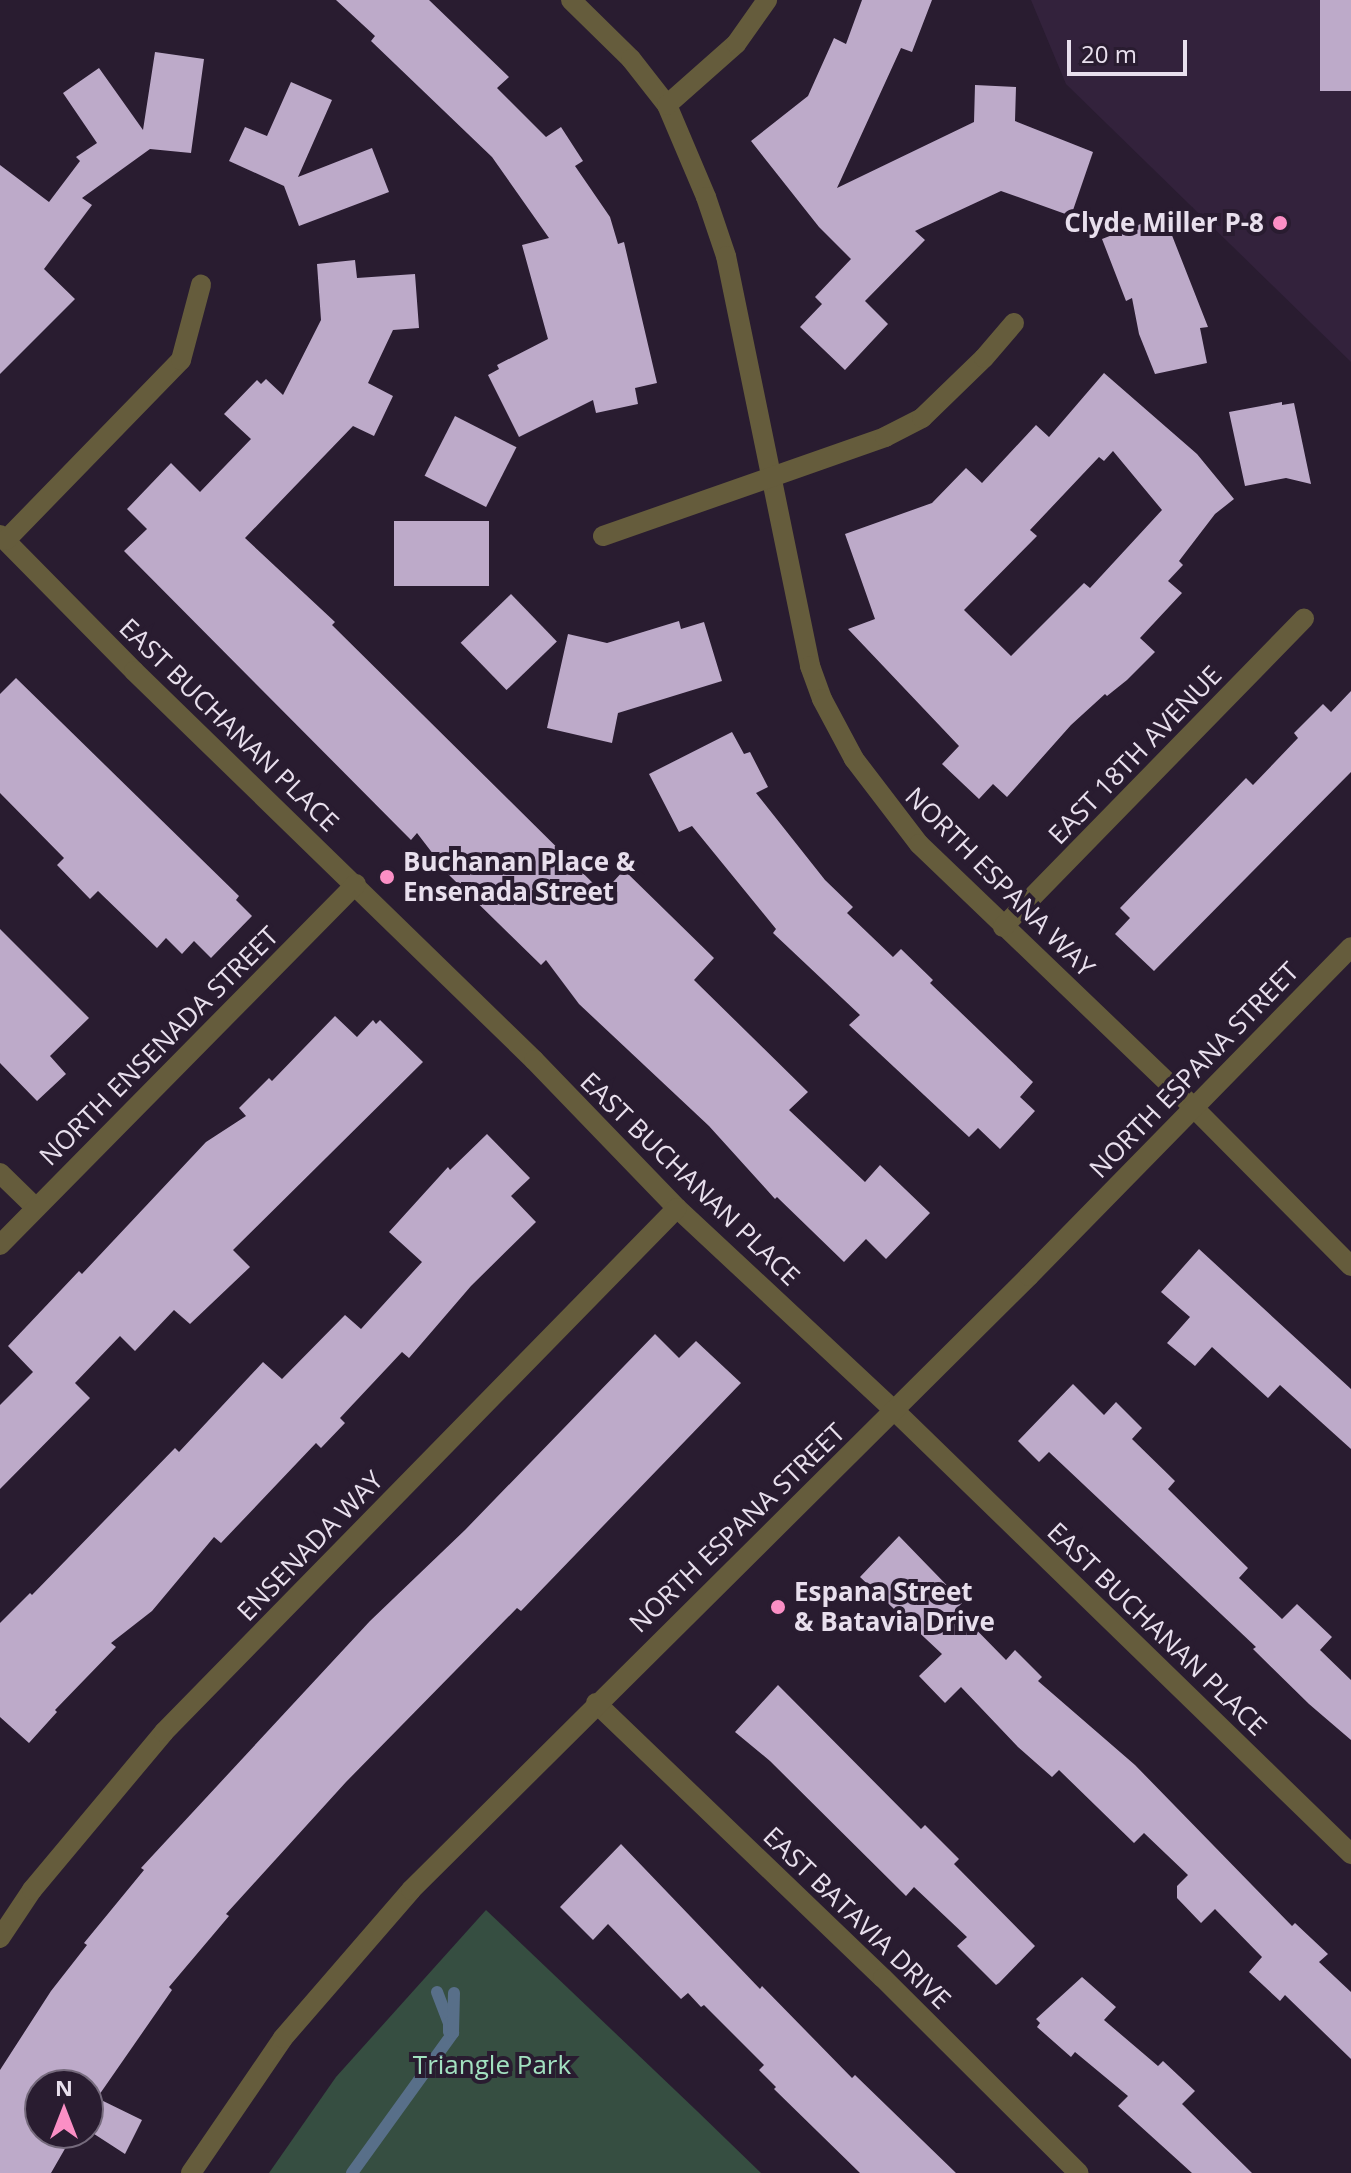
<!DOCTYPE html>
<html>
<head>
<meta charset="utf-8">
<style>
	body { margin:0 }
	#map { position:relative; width:1351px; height:2173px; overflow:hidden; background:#291c30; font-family:"Open Sans",sans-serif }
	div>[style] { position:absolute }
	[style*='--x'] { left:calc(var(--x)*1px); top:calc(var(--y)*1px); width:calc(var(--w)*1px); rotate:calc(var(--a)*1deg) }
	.built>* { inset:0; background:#33223c }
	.green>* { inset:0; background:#364e41 }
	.stream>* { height:12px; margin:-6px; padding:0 6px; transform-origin:6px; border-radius:6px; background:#586f89 }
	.building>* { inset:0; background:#bdaac9; transform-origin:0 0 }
	.minor>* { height:20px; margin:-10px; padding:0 10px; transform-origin:10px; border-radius:10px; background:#655c3c }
	.dots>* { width:22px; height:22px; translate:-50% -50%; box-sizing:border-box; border:4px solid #291c30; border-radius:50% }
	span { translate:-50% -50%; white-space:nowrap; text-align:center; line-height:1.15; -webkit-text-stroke:8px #291c30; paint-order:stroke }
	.poi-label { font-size:26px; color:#e8dfed; font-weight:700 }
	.right { translate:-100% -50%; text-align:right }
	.left { translate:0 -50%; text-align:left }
	.street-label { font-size:26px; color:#e8dfed }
	.park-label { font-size:26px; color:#a2e1c0 }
	.north { position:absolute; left:24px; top:2069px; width:80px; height:80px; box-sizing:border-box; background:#291c30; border:2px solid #756a7c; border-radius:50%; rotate:0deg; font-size:22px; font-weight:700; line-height:32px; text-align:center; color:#e8dfed }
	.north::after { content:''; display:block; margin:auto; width:28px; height:36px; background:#fb8fc5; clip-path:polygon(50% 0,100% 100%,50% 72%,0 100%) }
	.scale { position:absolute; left:1067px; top:40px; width:120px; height:36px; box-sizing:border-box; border:4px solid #e8dfed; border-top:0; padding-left:10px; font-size:24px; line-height:28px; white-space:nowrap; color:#e8dfed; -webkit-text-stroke:6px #291c30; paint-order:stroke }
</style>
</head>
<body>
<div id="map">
	<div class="built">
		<i style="clip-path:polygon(1031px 0,1351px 0,1351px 362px,1066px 84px)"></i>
	</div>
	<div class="green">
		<i style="clip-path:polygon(486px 1910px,697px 2111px,761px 2173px,269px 2173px,336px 2077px)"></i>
	</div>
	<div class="stream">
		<i style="--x:437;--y:1992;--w:33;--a:69"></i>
		<i style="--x:449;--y:2023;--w:9;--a:90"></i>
		<i style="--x:352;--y:2173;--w:173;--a:-54.2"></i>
		<i style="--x:453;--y:2033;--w:40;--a:-88.6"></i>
	</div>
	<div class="building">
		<i style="clip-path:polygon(336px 0,429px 0,509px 77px,497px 88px,546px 137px,561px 127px,583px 161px,575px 166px,610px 217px,618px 244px,624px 242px,657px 383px,635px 388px,638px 404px,596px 413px,593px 400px,519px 437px,488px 375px,499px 369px,497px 365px,548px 339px,522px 245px,549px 238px,492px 157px,371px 41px,375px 36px)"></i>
		<i style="clip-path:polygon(862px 0,932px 0,912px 52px,901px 48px,837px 188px,974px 122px,975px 85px,1016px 87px,1015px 121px,1093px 152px,1071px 216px,1001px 191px,915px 231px,925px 240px,865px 301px,888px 324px,845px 370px,800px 327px,822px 304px,815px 297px,851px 259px,819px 227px,751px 141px,808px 96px,834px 38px,846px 44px)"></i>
		<i style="left:1320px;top:0;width:31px;height:91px"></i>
		<i style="clip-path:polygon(155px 52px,204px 59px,191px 153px,150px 149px,82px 198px,92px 205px,44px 269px,75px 299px,0 374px,0 165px,49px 202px,80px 161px,76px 157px,97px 143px,63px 93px,99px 68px,143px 130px)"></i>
		<i style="clip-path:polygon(291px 82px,332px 100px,298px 177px,372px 148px,389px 192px,299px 226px,284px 186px,229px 161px,245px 127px,267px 136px)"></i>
		<i style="clip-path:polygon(1164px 215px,1208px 327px,1200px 328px,1207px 363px,1155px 374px,1139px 334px,1132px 298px,1126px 301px,1102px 239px)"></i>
		<i style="clip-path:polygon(355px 260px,357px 278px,415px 274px,419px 328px,393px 330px,368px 383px,393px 396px,374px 436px,353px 426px,245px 538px,335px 622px,332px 625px,603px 893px,624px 870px,714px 958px,694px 980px,808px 1092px,789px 1110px,865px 1182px,880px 1165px,930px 1213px,886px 1259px,866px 1239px,844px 1262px,777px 1197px,775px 1199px,709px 1126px,579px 1004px,546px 960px,541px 965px,450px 876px,417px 833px,411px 840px,124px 551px,147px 529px,127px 509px,171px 463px,200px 492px,251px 439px,224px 414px,257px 380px,261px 384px,266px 379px,283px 395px,321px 320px,317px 264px)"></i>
		<i style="clip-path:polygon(evenodd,1104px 373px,1197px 454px,1234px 499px,1215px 514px,1179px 561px,1183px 565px,1168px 581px,1182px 593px,1140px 638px,1155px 652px,1127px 680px,1107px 696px,1105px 694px,1071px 725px,1007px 797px,993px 784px,979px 799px,942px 764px,959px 746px,848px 629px,875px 619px,845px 534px,932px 503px,966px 468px,982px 483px,1036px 425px,1049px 437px,1104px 373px,1113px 451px,1162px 510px,1090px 588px,1084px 583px,1011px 656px,964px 610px,1037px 536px,1030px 530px,1099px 457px,1104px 461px,1113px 451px)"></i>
		<i style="clip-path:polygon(1282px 402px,1282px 405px,1294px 403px,1311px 484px,1286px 478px,1245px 486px,1229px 412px)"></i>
		<i style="left:455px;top:416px;width:69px;height:67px;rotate:27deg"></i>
		<i style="left:489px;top:521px;width:65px;height:95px;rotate:90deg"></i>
		<i style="left:511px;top:594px;width:66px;height:70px;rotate:46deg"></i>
		<i style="clip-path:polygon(679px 621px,681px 629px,704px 622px,722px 681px,618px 713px,612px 743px,547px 728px,568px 634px,607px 643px)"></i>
		<i style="clip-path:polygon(16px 678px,239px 896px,236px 900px,252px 916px,211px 958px,194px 941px,182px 954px,166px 938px,157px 948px,98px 891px,90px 899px,57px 865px,64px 858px,0 793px,0 694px)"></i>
		<i style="clip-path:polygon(1351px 691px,1351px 772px,1154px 971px,1115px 934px,1130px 918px,1120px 908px,1246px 778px,1253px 785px,1298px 738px,1294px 733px,1323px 704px,1331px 712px)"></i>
		<i style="clip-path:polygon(732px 732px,744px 754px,750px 752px,768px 787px,756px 793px,825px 880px,853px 907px,847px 913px,893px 957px,901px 949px,933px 980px,930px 983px,1033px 1082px,1020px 1097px,1035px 1111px,1000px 1149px,978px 1128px,969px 1137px,849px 1025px,860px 1015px,773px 933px,776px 929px,692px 826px,679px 832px,649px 774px)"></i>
		<i style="clip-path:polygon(0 929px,89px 1018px,50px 1056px,66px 1074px,37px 1101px,0 1063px)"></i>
		<i style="clip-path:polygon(335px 1016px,357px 1037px,373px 1020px,376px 1024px,380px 1020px,423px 1062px,233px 1250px,250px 1267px,190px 1324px,174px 1310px,135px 1351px,120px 1336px,75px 1383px,90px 1398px,0 1489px,0 1405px,33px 1372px,8px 1346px,79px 1271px,82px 1274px,206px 1142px,246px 1116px,239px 1108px,269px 1078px,272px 1081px)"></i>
		<i style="clip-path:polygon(487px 1134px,530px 1178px,511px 1196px,536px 1222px,471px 1286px,409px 1358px,402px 1352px,340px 1418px,345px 1423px,321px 1448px,316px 1443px,221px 1543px,214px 1537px,152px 1611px,111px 1643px,116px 1647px,55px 1710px,57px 1712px,29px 1743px,0 1717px,0 1623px,30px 1593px,32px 1595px,175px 1448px,179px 1452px,263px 1362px,282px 1379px,345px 1315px,361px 1329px,422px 1262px,389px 1232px,448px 1167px,450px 1170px)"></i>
		<i style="clip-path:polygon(1199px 1249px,1351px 1389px,1351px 1449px,1280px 1385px,1268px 1398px,1212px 1347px,1195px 1366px,1167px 1343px,1190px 1317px,1161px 1292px)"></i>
		<i style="clip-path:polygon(655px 1334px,679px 1358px,696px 1341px,741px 1383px,521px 1611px,517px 1608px,346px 1782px,226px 1914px,229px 1916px,169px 1987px,172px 1990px,97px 2098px,142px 2120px,125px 2154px,88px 2130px,88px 2085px,40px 2085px,40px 2133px,74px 2133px,51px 2173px,0 2173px,0 2070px,51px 1991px,87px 1945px,84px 1943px,144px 1870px,141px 1868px,370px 1621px,465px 1530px)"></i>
		<i style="clip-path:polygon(1073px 1384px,1104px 1415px,1116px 1402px,1142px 1428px,1132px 1439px,1175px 1481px,1168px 1489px,1248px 1568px,1239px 1578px,1282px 1619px,1297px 1604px,1332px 1637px,1320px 1650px,1351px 1680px,1351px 1740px,1309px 1704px,1253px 1649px,1256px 1647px,1049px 1452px,1039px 1462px,1018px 1441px)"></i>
		<i style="clip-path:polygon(899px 1536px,963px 1602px,956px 1609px,1006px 1660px,1015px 1650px,1042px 1677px,1038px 1681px,1135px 1765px,1292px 1926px,1295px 1923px,1328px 1954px,1319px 1962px,1351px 1992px,1351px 2059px,1285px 1995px,1280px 2001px,1249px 1972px,1262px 1957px,1215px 1909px,1201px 1923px,1177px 1898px,1177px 1886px,1188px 1875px,1144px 1833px,1134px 1843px,1059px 1770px,1052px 1777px,1018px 1747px,961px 1687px,945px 1703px,919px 1676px,942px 1654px,860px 1577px)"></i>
		<i style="clip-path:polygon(778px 1685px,921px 1829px,925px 1825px,959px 1859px,954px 1864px,1035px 1946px,999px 1983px,996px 1985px,957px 1946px,967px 1937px,914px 1887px,906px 1896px,770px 1761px,735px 1732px)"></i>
		<i style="clip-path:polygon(621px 1844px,760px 1989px,762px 1986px,852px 2078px,855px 2075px,956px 2173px,860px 2173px,774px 2089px,776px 2087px,759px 2070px,764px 2065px,704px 2005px,701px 2007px,688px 1993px,681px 1999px,608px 1924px,593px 1940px,560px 1907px)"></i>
		<i style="clip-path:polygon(1082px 1977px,1116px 2007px,1104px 2020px,1158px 2066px,1163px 2061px,1195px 2091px,1182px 2104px,1252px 2173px,1192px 2173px,1118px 2106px,1128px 2096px,1075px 2052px,1071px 2057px,1037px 2027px,1040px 2023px,1036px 2019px)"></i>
	</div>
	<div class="minor">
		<i style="--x:571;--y:0;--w:84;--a:44.5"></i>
		<i style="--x:631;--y:59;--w:58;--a:52"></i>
		<i style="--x:667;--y:105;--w:100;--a:67"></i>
		<i style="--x:706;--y:197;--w:62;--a:71.3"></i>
		<i style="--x:726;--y:256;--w:419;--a:78.4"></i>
		<i style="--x:810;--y:666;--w:35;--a:70"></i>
		<i style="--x:822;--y:699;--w:68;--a:61.9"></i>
		<i style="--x:854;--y:759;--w:107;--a:52.6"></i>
		<i style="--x:919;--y:844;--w:380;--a:43.8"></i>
		<i style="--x:1193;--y:1107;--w:224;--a:45.2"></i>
		<i style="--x:667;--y:105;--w:92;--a:-41.5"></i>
		<i style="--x:736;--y:44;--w:54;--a:-54.8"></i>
		<i style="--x:0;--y:535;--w:191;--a:45.4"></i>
		<i style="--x:134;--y:671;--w:558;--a:44.2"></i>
		<i style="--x:534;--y:1060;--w:206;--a:46"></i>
		<i style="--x:677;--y:1208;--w:298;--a:43"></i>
		<i style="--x:895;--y:1411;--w:636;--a:44.17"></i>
		<i style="--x:603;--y:536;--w:299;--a:-19.3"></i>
		<i style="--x:885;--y:437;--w:42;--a:-27.2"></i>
		<i style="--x:922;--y:418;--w:86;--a:-44.1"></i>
		<i style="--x:984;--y:358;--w:46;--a:-49.4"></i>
		<i style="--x:6;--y:540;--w:251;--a:-45.8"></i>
		<i style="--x:181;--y:360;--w:78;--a:-75.1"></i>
		<i style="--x:1003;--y:927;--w:431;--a:-45.7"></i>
		<i style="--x:0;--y:1173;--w:50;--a:44.2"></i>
		<i style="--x:0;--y:1245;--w:507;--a:-45.4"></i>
		<i style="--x:596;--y:1703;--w:397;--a:43.8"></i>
		<i style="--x:883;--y:1978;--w:276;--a:44.9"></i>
		<i style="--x:0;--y:1938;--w:58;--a:-56.3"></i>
		<i style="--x:32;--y:1890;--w:206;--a:-50.1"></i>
		<i style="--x:164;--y:1732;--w:733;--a:-45.61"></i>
		<i style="--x:191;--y:2173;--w:163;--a:-55.7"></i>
		<i style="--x:283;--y:2038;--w:196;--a:-49.1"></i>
		<i style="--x:411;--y:1890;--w:871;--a:-44.81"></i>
		<i style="--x:1029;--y:1276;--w:460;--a:-45.6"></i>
	</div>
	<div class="dots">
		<i style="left:1280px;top:223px;background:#fb8fc5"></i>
		<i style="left:387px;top:877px;background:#fb8fc5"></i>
		<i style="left:778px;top:1607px;background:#fb8fc5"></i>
	</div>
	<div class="poi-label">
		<span class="right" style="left:1264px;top:223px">Clyde Miller P-8</span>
		<span class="left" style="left:403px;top:877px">Buchanan Place &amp;<br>Ensenada Street</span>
		<span class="left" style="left:794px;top:1607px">Espana Street<br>&amp; Batavia Drive</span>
	</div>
	<div class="street-label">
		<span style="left:229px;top:725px;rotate:44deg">EAST BUCHANAN PLACE</span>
		<span style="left:1135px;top:755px;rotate:-46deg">EAST 18TH AVENUE</span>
		<span style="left:1000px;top:882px;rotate:45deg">NORTH ESPANA WAY</span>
		<span style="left:159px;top:1046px;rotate:-45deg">NORTH ENSENADA STREET</span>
		<span style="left:1194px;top:1070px;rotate:-46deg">NORTH ESPANA STREET</span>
		<span style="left:690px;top:1179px;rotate:44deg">EAST BUCHANAN PLACE</span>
		<span style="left:737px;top:1528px;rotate:-44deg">NORTH ESPANA STREET</span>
		<span style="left:310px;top:1546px;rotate:-46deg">ENSENADA WAY</span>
		<span style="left:1157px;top:1629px;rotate:44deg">EAST BUCHANAN PLACE</span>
		<span style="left:857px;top:1918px;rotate:44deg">EAST BATAVIA DRIVE</span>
	</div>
	<div class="park-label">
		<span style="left:492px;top:2065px">Triangle Park</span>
	</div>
	<div class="north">N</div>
	<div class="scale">20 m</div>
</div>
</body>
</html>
